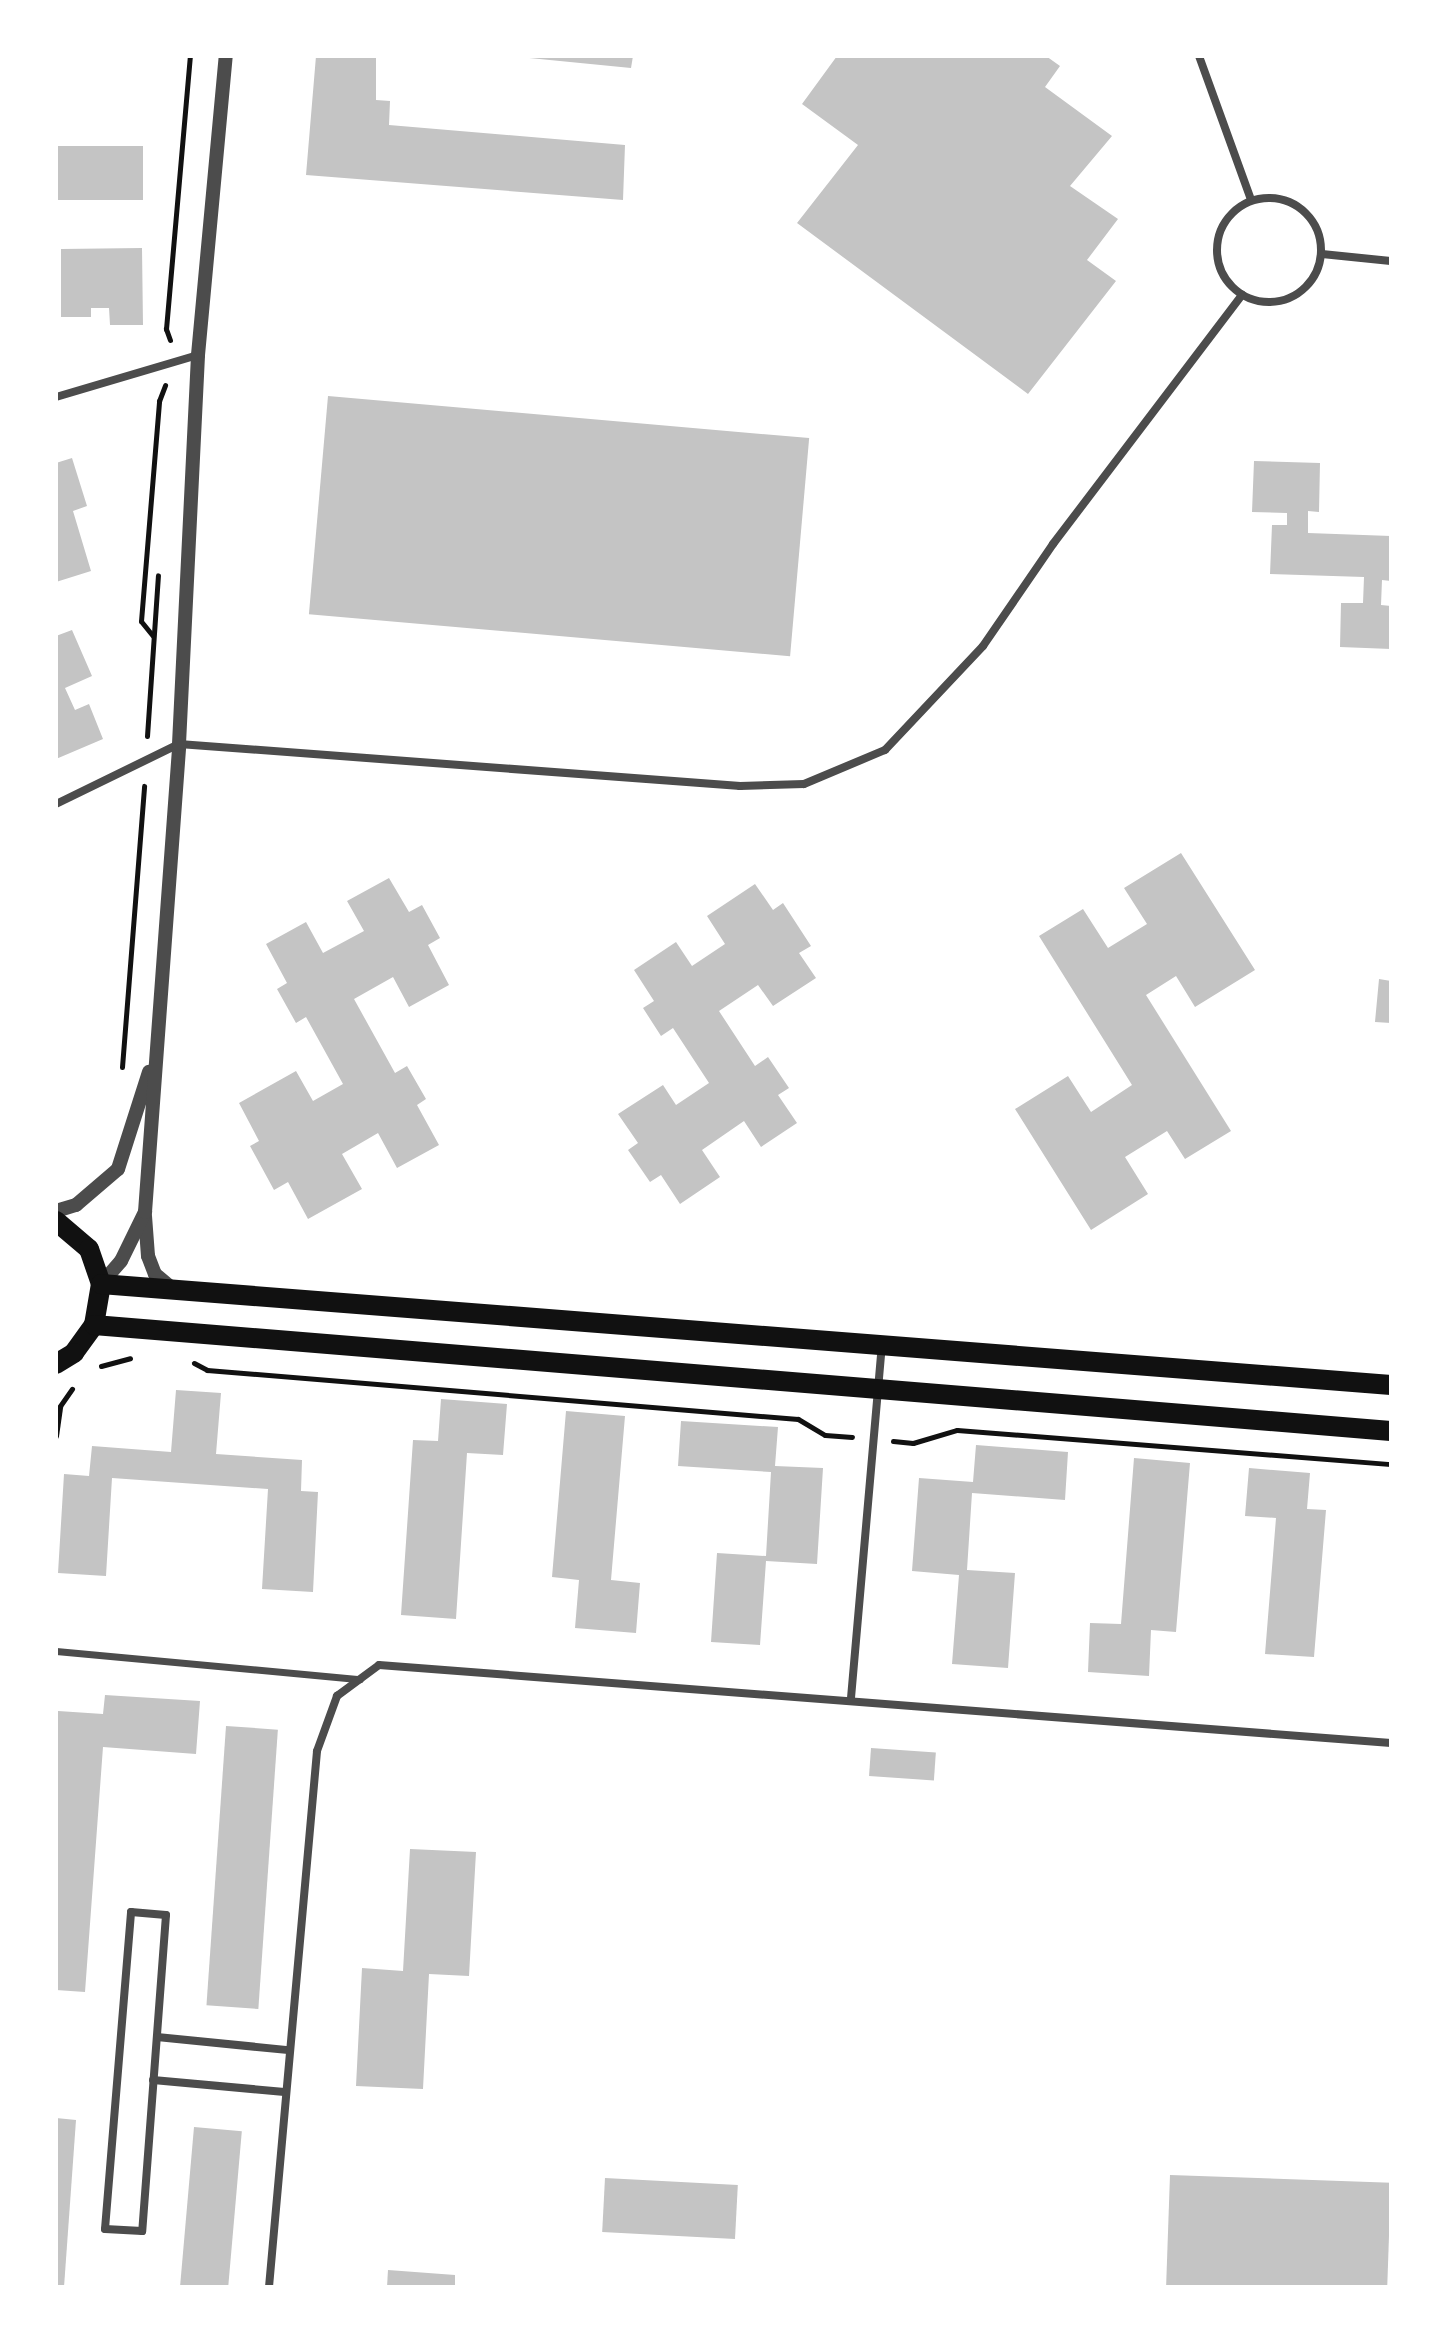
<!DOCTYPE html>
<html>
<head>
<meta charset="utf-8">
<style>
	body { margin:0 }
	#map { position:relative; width:1447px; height:2343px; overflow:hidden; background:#fff; font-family:"Sofia Sans Condensed",sans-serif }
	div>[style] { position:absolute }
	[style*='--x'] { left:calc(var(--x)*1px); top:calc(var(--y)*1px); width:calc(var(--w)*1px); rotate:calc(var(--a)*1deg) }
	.building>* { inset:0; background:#c4c4c4; transform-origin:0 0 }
	.path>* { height:5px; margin:-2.5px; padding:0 2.5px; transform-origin:2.5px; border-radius:2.5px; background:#111 }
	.pedestrian>* { height:7px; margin:-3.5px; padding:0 3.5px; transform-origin:3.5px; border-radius:3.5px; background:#4c4c4c }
	.minor>* { height:8px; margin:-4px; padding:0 4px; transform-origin:4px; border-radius:4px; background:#4c4c4c }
	.minor>.ring { margin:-4px; padding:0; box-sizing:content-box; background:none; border:8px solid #4c4c4c; border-radius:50% }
	.tertiary>* { height:14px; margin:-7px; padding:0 7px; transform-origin:7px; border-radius:7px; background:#4c4c4c }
	.primary>* { height:20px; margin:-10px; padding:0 10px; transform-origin:10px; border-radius:10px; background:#111 }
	span { translate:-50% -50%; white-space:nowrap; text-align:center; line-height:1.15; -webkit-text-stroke:7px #fff; paint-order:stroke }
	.frame { position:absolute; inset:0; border:58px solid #fff; pointer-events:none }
</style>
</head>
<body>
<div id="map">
	<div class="building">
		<i style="clip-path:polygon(316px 56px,376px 56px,376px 100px,390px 101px,389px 125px,625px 145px,623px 200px,306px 175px)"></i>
		<i style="clip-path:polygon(509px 56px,633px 56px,631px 68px)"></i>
		<i style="clip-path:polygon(837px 56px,1046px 56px,1060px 66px,1045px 87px,1112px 136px,1070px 186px,1118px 219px,1087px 260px,1116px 281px,1028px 394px,797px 223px,858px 145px,802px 104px)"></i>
		<i style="left:57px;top:146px;width:86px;height:54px"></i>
		<i style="clip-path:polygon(142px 248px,143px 325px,110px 325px,109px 308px,91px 308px,91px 317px,61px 317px,61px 249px)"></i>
		<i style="left:328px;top:396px;width:483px;height:219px;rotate:5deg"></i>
		<i style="clip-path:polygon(72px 458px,87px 506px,73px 511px,91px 571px,56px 582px,56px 463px)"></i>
		<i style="clip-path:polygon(1254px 461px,1320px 463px,1319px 512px,1308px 511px,1308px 533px,1391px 536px,1391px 581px,1382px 580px,1381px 605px,1391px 606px,1391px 649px,1340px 647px,1341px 603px,1363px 603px,1364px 577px,1270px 574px,1272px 525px,1287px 525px,1287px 513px,1252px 512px)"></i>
		<i style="clip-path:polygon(72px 630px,92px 676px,65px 688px,75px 710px,89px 704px,103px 739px,56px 759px,56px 636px)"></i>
		<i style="clip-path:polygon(1181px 853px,1255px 970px,1195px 1007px,1176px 976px,1146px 995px,1231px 1131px,1185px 1159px,1167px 1131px,1125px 1157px,1148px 1194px,1091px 1230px,1015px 1109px,1068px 1076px,1091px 1112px,1132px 1085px,1039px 936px,1083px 909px,1108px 948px,1147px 924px,1124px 888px)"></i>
		<i style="clip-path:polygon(389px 878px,409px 912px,422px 905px,440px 938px,428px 945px,449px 985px,409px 1007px,393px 977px,354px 999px,395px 1073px,407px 1066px,426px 1099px,417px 1105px,439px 1145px,397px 1168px,378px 1133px,342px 1154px,362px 1189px,308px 1219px,288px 1182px,274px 1190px,250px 1146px,259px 1141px,239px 1103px,296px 1071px,313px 1101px,343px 1084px,306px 1017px,296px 1023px,277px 989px,287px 983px,266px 944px,306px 922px,323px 953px,364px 931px,347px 901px)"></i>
		<i style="clip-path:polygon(755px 884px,773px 910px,783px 903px,811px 946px,799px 953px,816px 978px,773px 1006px,758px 985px,719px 1011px,755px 1066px,768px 1057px,789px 1088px,778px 1095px,797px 1123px,761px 1147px,744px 1121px,702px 1150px,720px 1177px,680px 1204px,661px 1175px,650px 1182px,628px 1150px,638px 1143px,618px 1114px,663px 1085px,676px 1105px,709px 1083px,673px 1028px,661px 1036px,643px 1008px,654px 1001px,634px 970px,676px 942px,692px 966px,725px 944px,707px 916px)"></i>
		<i style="clip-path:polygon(1379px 979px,1391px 981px,1391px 1023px,1375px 1022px)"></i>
		<i style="clip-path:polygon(176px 1390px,221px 1393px,216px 1454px,302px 1460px,301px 1491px,318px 1492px,313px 1592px,262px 1589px,268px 1489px,112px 1478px,106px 1576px,58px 1573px,64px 1474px,89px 1476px,92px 1446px,171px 1452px)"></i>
		<i style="clip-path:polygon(441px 1399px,507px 1404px,503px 1455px,467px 1453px,456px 1619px,401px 1615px,413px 1440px,438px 1441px)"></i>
		<i style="clip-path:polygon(566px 1411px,625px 1416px,611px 1580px,640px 1583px,636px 1633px,575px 1628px,579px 1580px,552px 1577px)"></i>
		<i style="clip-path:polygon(681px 1421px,778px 1427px,775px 1466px,823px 1468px,817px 1564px,766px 1561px,760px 1645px,711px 1642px,717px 1553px,766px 1556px,771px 1472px,678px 1466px)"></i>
		<i style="clip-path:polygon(976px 1445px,1068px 1452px,1065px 1500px,972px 1493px,967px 1570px,1015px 1573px,1008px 1668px,952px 1664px,959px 1575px,912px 1571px,919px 1478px,973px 1482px)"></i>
		<i style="clip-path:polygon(1134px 1458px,1190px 1463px,1176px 1632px,1151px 1630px,1149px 1676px,1088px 1672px,1090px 1623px,1121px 1624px)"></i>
		<i style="clip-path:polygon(1249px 1468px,1310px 1473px,1307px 1509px,1326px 1510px,1314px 1657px,1265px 1654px,1276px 1518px,1245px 1516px)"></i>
		<i style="clip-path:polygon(105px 1695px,200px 1701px,196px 1754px,103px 1747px,85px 1992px,56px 1990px,58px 1711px,103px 1714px)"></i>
		<i style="left:226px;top:1726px;width:52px;height:280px;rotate:4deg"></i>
		<i style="left:871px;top:1748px;width:65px;height:28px;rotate:4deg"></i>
		<i style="clip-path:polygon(410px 1849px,476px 1852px,469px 1976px,429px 1974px,423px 2089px,356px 2086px,362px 1968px,403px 1971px)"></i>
		<i style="clip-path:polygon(56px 2118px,76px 2120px,64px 2287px,56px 2287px)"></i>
		<i style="left:194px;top:2127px;width:48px;height:160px;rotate:5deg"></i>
		<i style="left:1170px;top:2175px;width:221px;height:112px;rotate:2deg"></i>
		<i style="left:605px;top:2178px;width:133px;height:54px;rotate:3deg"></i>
		<i style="clip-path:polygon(388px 2270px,455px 2275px,455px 2287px,387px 2287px)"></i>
	</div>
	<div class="path">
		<i style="--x:170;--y:340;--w:12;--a:-110"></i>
		<i style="--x:166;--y:329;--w:274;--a:-85"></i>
		<i style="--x:153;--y:636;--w:19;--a:-129"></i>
		<i style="--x:141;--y:621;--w:221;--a:-85.3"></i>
		<i style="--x:159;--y:401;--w:17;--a:-69"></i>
		<i style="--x:147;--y:736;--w:161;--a:-86.1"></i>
		<i style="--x:122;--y:1067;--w:282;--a:-85.5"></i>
		<i style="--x:194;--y:1363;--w:15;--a:28"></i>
		<i style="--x:207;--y:1370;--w:593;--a:4.74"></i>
		<i style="--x:798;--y:1419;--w:31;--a:31"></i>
		<i style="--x:825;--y:1435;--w:27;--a:4"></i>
		<i style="--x:101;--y:1366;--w:30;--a:-15"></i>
		<i style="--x:56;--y:1436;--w:30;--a:-82"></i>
		<i style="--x:60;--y:1406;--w:21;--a:-55"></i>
		<i style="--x:893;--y:1441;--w:20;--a:6"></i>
		<i style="--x:913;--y:1443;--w:46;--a:-16.5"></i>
		<i style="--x:957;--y:1430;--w:435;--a:4.5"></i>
	</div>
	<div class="pedestrian">
		<i style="--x:56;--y:1651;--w:305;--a:5.3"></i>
	</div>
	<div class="minor">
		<i style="--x:1199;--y:56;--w:153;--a:70.1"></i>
		<i class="ring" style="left:1217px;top:198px;width:96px;height:96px"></i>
		<i style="--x:1322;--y:254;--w:69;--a:5.8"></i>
		<i style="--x:56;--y:397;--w:148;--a:-16.5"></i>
		<i style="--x:56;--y:804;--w:137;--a:-26"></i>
		<i style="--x:179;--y:744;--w:563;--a:4.28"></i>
		<i style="--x:740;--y:786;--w:64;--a:-1.8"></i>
		<i style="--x:804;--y:784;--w:88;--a:-22.8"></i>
		<i style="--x:885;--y:750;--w:143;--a:-46.7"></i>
		<i style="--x:983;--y:646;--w:124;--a:-55.5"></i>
		<i style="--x:1053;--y:544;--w:313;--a:-52.8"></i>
		<i style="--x:851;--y:1698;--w:354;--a:-85"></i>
		<i style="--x:131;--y:1912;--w:35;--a:5"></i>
		<i style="--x:166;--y:1915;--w:317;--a:94.3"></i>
		<i style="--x:142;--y:2231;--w:37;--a:-177"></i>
		<i style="--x:105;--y:2229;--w:318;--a:-85.3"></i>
		<i style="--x:157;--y:2037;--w:132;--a:5.7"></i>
		<i style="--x:153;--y:2080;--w:132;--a:5.2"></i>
		<i style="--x:269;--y:2287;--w:538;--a:-84.88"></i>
		<i style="--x:317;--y:1751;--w:59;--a:-70"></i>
		<i style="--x:337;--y:1696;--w:52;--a:-36.4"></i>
		<i style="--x:379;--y:1665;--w:1015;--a:4.41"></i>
	</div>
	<div class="tertiary">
		<i style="--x:56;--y:1211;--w:21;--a:-17"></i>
		<i style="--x:76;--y:1205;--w:55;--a:-40.6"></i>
		<i style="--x:118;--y:1169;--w:102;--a:-72.3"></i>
		<i style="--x:145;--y:1216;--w:40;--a:85.7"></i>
		<i style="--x:148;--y:1256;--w:19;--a:69"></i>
		<i style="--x:155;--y:1274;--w:23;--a:40"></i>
		<i style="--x:101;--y:1284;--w:30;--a:-49"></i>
		<i style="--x:121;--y:1261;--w:55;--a:-63.9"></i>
		<i style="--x:145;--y:1212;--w:469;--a:-85.8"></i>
		<i style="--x:179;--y:744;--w:389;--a:-87.2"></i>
		<i style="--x:198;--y:355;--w:300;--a:-84.7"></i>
	</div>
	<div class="primary">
		<i style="--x:56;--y:1221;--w:43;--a:40.3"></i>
		<i style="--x:89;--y:1249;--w:37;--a:71"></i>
		<i style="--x:101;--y:1284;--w:42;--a:99.7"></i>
		<i style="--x:94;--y:1325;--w:34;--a:126"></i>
		<i style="--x:74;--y:1353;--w:21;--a:149"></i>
		<i style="--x:101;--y:1284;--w:1294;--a:4.48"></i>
		<i style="--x:94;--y:1325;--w:1301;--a:4.67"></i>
	</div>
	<div class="frame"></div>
</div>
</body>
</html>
